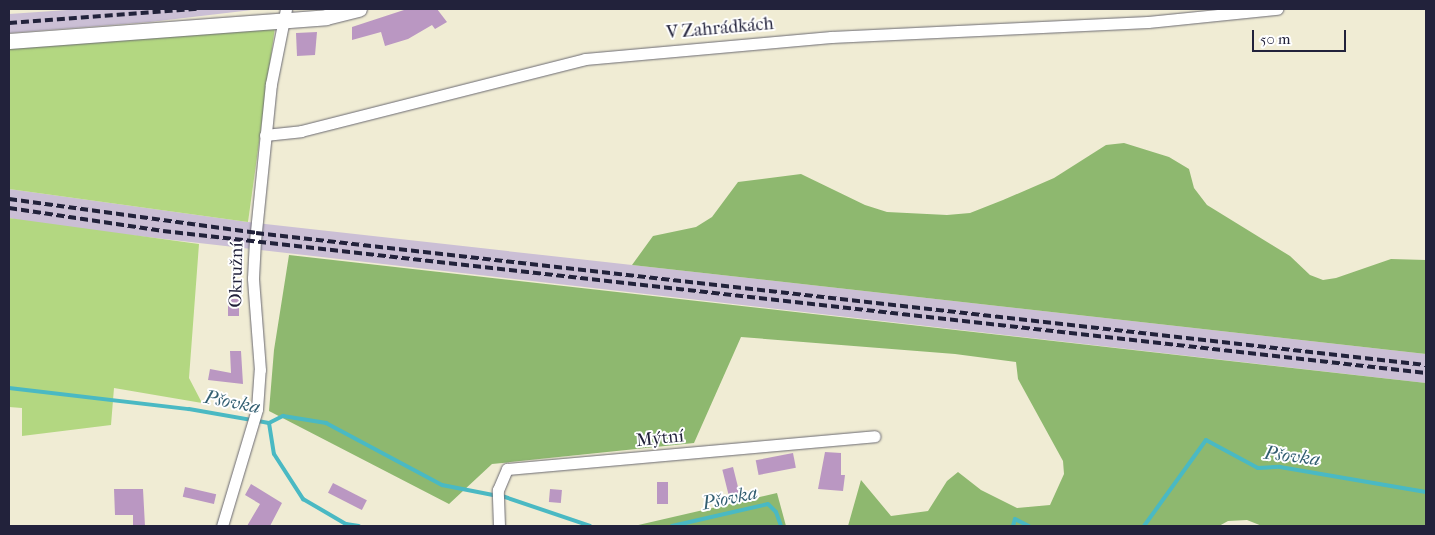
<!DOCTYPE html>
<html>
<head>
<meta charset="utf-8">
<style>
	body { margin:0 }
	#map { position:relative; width:1435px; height:535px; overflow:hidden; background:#f0ecd4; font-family:"IM FELL French Canon",serif }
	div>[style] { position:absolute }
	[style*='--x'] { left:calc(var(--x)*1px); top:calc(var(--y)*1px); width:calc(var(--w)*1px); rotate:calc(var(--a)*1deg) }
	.industrial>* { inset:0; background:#cbbfd5 }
	.green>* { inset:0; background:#b3d781 }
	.forest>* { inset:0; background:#8eb86f }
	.stream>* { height:4px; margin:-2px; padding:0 2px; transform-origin:2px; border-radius:2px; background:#4ab9c3 }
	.building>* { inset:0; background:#ba97c2; transform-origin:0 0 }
	.roads { filter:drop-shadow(0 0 1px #6a6971) drop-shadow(0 0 1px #6a6971) }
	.minor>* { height:11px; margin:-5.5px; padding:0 5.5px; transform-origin:5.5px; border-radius:5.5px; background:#fff }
	.tertiary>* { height:15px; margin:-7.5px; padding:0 7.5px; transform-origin:7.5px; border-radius:7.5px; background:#fff }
	.rail>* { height:4px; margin-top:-2px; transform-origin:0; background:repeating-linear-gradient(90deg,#22223b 0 8px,transparent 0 12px) }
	span { translate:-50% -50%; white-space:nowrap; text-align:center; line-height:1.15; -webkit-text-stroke:4px #fff; paint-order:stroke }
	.street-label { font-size:18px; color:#22223b }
	.water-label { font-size:19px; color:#325e71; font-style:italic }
	.frame { position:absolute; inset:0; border:10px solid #22223b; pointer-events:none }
	.scale { position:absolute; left:1252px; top:30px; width:94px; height:22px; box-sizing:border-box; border:2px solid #22223b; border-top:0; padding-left:6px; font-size:15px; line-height:18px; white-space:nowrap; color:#22223b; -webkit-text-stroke:4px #fff; paint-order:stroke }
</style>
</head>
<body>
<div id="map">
	<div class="industrial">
		<i style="clip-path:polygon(82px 9px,260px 9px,150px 22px,9px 33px,9px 14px)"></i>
		<i style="clip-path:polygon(9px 189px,248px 222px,1426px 354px,1426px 383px,50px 226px,9px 218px)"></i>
	</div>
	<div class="green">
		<i style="clip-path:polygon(275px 27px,248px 222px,9px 189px,9px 48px)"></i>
		<i style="clip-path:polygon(9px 218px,199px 244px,189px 378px,202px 403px,114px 388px,111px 425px,22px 436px,22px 408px,9px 407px)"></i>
	</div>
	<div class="forest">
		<i style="clip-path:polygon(1124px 143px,1169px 157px,1189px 169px,1194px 188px,1207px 205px,1290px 256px,1310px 275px,1323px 280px,1336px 278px,1391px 259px,1426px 260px,1426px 354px,632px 265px,653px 236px,696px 227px,712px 217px,738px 182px,801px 174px,865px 205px,887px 212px,947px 215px,970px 213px,1003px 200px,1054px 178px,1106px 145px)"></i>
		<i style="clip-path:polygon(289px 255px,1426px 383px,1426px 526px,1262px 526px,1247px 520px,1228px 521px,1219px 526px,848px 526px,861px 480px,891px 516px,928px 511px,947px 481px,958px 472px,981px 490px,1017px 508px,1050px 505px,1064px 474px,1063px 461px,1018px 379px,1016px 362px,955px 354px,741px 337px,694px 443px,492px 464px,449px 504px,269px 411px,274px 350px)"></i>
		<i style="clip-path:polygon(777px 493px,786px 526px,634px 526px)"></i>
	</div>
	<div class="stream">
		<i style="--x:9;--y:388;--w:181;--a:6.7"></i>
		<i style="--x:189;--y:409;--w:81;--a:9.9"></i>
		<i style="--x:269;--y:423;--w:16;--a:-27"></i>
		<i style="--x:283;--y:416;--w:44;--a:9.2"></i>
		<i style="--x:326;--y:423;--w:132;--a:28.1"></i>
		<i style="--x:442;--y:485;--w:52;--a:11.1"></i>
		<i style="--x:269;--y:423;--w:31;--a:81"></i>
		<i style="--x:274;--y:454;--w:54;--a:57.2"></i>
		<i style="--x:303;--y:499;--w:50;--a:30.2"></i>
		<i style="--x:346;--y:524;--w:13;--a:9"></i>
		<i style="--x:502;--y:496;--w:93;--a:18.8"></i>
		<i style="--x:672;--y:526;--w:98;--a:-12.9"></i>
		<i style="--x:768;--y:504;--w:11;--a:45"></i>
		<i style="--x:776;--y:512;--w:15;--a:70"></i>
		<i style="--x:1013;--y:526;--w:7;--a:-74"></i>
		<i style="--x:1015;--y:519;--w:16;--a:27"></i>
		<i style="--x:1144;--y:526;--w:106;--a:-54.2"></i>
		<i style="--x:1206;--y:440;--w:59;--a:28.3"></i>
		<i style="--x:1258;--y:468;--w:22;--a:-3"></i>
		<i style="--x:1280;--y:467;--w:148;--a:9.7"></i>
	</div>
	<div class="building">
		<i style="clip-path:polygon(407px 9px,437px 9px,447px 22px,435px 29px,432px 25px,408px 39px,385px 46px,381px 32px,352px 40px,352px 27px)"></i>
		<i style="clip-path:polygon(317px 32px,315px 55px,297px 56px,296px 33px)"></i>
		<i style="left:228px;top:299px;width:11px;height:17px"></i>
		<i style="clip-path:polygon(230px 351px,241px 351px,243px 384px,208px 380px,210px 369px,231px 373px)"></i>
		<i style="clip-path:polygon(825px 452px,841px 453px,841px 475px,845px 475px,843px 491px,818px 489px)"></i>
		<i style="left:793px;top:453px;width:15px;height:38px;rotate:79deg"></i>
		<i style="left:733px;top:467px;width:29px;height:11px;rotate:76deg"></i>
		<i style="left:657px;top:482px;width:11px;height:22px"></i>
		<i style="left:333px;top:483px;width:38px;height:11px;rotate:27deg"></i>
		<i style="clip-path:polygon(251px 484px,282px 503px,270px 526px,247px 526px,260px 504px,245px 495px)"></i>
		<i style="left:185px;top:487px;width:32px;height:10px;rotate:13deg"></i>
		<i style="clip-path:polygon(114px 489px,143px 489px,145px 526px,133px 526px,133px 515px,115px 515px)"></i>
		<i style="left:550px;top:489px;width:12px;height:13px;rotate:5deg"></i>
	</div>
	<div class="roads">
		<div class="minor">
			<i style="--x:265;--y:135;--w:36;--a:-6"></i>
			<i style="--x:301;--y:131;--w:293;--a:-14.2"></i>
			<i style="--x:585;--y:59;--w:247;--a:-5.1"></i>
			<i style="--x:831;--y:37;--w:317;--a:-2.7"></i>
			<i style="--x:1148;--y:22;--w:130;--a:-5.8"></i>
			<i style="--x:222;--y:526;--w:122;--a:-73.3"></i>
			<i style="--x:257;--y:409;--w:39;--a:-86"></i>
			<i style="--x:260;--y:370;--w:92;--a:-94.4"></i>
			<i style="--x:253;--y:278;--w:37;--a:-87"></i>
			<i style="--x:255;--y:241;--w:158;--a:-84.2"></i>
			<i style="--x:271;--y:84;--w:76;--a:-78.7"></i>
			<i style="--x:499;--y:526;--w:36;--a:-92"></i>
			<i style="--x:498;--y:490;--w:23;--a:-67"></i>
			<i style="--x:507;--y:469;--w:369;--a:-5.1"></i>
		</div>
		<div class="tertiary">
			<i style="--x:9;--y:41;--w:318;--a:-4.3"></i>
			<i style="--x:326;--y:17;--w:34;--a:-14"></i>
		</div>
	</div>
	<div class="rail">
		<i style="--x:9;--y:23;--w:189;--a:-4.3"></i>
		<i style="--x:9;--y:199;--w:249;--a:7.8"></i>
		<i style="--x:256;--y:233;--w:1177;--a:6.44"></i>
		<i style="--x:9;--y:208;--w:156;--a:8.5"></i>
		<i style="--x:163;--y:231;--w:1271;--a:6.41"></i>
	</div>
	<div class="street-label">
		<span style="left:720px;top:29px;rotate:-5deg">V Zahrádkách</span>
		<span style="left:237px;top:275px;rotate:-89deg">Okružní</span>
		<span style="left:660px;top:439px;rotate:-6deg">Mýtní</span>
	</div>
	<div class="water-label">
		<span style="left:232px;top:403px;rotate:11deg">Pšovka</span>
		<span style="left:1292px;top:457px;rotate:7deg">Pšovka</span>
		<span style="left:730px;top:499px;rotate:-12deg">Pšovka</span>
	</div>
	<div class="frame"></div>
	<div class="scale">50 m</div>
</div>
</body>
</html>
